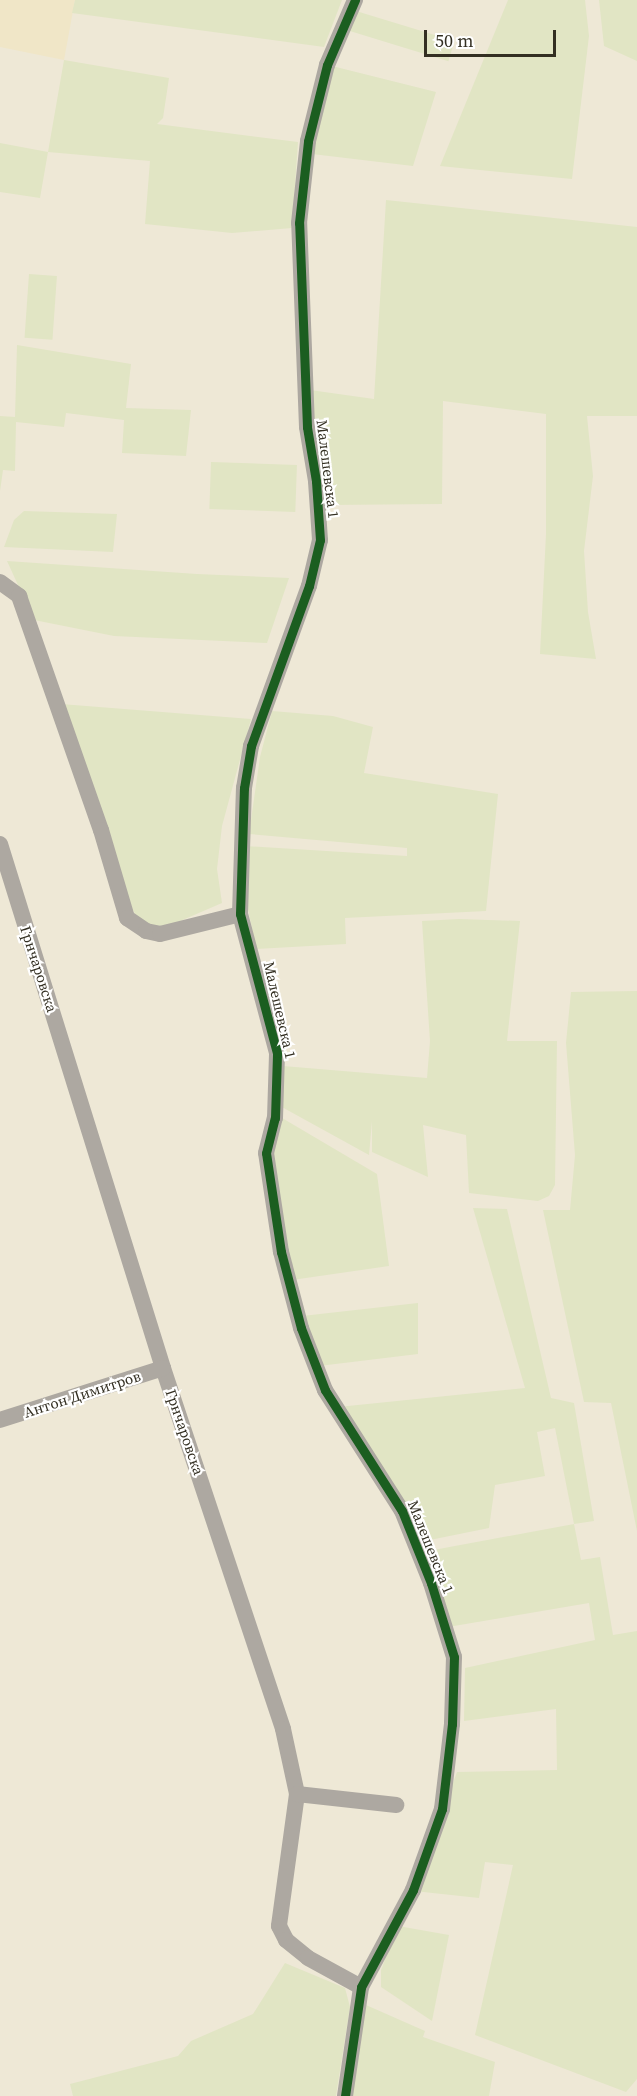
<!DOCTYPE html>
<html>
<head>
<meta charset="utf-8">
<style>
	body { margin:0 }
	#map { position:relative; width:637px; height:2096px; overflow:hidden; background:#eee8d6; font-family:"Source Serif 4",serif }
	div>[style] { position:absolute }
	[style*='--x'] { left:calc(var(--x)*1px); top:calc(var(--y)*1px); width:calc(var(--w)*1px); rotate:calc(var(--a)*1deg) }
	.built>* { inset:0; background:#f0e6c7 }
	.green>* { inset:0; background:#e1e5c4; transform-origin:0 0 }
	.minor>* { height:16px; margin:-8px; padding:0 8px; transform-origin:8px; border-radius:8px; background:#ada8a1 }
	.cycleway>* { height:9px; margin:-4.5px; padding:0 4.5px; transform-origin:4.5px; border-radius:4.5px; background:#1b5e20 }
	span { translate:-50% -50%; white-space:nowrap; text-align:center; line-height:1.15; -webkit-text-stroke:4.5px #fff; paint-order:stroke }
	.street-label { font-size:15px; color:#332f22 }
	.scale { position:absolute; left:424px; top:30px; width:132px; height:27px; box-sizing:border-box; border:3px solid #332f22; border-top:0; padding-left:8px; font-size:18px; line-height:21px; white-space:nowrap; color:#332f22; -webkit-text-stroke:4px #fff; paint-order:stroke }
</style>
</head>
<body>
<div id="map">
	<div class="built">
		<i style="clip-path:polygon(0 0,75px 0,64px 60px,0 47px)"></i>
	</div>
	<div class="green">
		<i style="clip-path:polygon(75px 0,342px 0,324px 47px,72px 13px)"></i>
		<i style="clip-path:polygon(508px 0,585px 0,589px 36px,572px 179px,440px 166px)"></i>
		<i style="clip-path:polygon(599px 0,637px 0,637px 61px,604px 46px)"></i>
		<i style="left:356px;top:11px;width:103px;height:21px;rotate:17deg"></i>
		<i style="clip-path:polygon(64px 60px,169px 78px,163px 118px,157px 124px,298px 142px,292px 228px,232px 233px,145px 224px,150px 161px,48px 152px,40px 198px,0 192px,0 143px,48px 152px)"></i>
		<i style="clip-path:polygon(332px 66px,436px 92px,413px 166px,312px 154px)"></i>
		<i style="clip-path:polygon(386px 200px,637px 227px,637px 416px,587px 416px,593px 476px,584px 551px,588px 612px,596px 659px,540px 654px,546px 534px,546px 414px,443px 401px,442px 504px,327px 505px,310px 390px,374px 399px)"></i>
		<i style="left:29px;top:274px;width:28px;height:64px;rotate:4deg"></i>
		<i style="clip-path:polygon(17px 345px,131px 364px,126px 408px,191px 410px,186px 456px,122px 453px,124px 420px,66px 413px,64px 427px,16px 422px,15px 471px,3px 470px,0 491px,0 416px,15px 417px)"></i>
		<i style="left:211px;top:462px;width:86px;height:47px;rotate:2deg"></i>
		<i style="clip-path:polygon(24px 511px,117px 514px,113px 552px,4px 547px,14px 520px)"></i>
		<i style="clip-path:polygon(7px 561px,197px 574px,289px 578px,267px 643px,114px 636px,34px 620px)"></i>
		<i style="clip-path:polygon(61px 704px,251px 719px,222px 826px,217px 869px,222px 903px,164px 928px,142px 925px,123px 894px)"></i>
		<i style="clip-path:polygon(272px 711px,333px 716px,373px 727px,364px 773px,498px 794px,486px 911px,345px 918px,346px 944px,256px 949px,242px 878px,245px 846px,407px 856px,407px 848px,249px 834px,260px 757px)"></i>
		<i style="clip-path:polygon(459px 919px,520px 921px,507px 1041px,557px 1041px,555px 1185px,549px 1196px,538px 1201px,469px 1193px,466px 1135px,423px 1125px,428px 1177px,372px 1152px,372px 1121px,369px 1155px,280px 1106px,283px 1066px,427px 1078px,430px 1041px,422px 921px)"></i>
		<i style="clip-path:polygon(637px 991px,637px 1531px,611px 1403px,584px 1402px,543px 1210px,570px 1210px,575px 1155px,566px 1043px,571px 992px)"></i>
		<i style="clip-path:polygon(277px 1115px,377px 1174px,389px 1266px,292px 1280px,272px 1150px)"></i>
		<i style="clip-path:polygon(473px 1208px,507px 1209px,551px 1398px,574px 1403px,594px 1521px,574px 1524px,581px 1560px,600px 1557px,613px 1635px,637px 1631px,637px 2079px,626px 2092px,475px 2035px,513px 1865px,485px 1862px,479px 1898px,414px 1891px,457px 1772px,557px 1770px,556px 1709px,464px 1721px,465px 1668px,595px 1640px,589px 1603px,448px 1627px,428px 1551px,574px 1524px,555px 1428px,537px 1432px,545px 1476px,495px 1485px,489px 1528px,420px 1542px,338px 1407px,525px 1388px)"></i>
		<i style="clip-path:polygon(418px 1303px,418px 1354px,319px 1366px,302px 1316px)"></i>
		<i style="clip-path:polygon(398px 1926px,449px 1935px,432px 2021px,381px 1987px,381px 1970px)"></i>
		<i style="clip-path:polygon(285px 1963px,345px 1988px,350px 2007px,336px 2096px,73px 2096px,70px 2084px,178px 2056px,191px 2041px,253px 2014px)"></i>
		<i style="clip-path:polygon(366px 2005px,425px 2031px,423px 2037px,495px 2062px,489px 2096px,352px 2096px)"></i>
	</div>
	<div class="minor">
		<i style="--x:0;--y:582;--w:24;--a:36"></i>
		<i style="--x:19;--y:596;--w:248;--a:70.7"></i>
		<i style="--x:101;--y:830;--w:92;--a:73.5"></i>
		<i style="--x:127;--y:918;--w:23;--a:34"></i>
		<i style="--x:146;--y:931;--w:14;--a:12"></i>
		<i style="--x:160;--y:934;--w:82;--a:-14"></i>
		<i style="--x:0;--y:844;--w:549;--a:72.72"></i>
		<i style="--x:163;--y:1368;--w:380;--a:71.6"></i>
		<i style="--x:283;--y:1729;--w:66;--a:77.8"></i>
		<i style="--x:297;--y:1794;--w:133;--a:97.8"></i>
		<i style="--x:279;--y:1926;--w:16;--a:63"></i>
		<i style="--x:286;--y:1940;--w:28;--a:39"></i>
		<i style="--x:308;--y:1958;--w:60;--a:28.7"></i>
		<i style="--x:0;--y:1420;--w:171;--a:-17.7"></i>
		<i style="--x:297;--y:1794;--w:100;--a:6.3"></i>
		<i style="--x:345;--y:2096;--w:110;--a:-81.6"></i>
		<i style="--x:361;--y:1987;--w:110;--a:-61.8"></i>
		<i style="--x:413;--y:1890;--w:86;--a:-70.3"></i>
		<i style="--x:442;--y:1809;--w:86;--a:-83.3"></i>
		<i style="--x:452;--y:1724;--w:67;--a:-88.3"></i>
		<i style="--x:454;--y:1657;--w:77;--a:-107.3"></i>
		<i style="--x:431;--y:1583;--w:78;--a:-111.9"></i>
		<i style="--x:402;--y:1511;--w:143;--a:-122.5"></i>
		<i style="--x:325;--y:1390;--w:66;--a:-111.2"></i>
		<i style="--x:301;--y:1328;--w:79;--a:-104.7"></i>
		<i style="--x:281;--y:1252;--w:100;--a:-98.6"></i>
		<i style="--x:266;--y:1153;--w:36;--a:-76"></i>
		<i style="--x:275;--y:1118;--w:65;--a:-88.2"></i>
		<i style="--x:277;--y:1053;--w:144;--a:-104.9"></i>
		<i style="--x:240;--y:914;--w:126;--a:-88.2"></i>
		<i style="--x:244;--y:788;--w:43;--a:-80.5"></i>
		<i style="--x:251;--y:746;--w:170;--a:-70.1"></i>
		<i style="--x:309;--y:586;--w:47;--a:-76.6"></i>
		<i style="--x:320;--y:540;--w:59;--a:-93.9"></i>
		<i style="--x:316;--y:481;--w:55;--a:-99.5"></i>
		<i style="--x:307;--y:427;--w:204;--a:-92.2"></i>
		<i style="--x:299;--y:223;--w:82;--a:-83.7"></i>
		<i style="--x:308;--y:141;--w:78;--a:-76"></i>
		<i style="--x:327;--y:65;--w:71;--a:-66.7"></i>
	</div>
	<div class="cycleway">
		<i style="--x:345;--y:2096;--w:110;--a:-81.6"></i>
		<i style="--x:361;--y:1987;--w:110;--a:-61.8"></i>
		<i style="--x:413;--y:1890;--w:86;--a:-70.3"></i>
		<i style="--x:442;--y:1809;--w:86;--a:-83.3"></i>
		<i style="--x:452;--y:1724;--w:67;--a:-88.3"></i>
		<i style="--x:454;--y:1657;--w:77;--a:-107.3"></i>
		<i style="--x:431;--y:1583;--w:78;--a:-111.9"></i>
		<i style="--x:402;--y:1511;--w:143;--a:-122.5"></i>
		<i style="--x:325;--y:1390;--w:66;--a:-111.2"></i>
		<i style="--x:301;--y:1328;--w:79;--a:-104.7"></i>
		<i style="--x:281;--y:1252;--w:100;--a:-98.6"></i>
		<i style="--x:266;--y:1153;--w:36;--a:-76"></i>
		<i style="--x:275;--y:1118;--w:65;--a:-88.2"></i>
		<i style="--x:277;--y:1053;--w:144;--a:-104.9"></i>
		<i style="--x:240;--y:914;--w:126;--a:-88.2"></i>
		<i style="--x:244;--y:788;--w:43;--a:-80.5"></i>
		<i style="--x:251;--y:746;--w:170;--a:-70.1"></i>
		<i style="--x:309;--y:586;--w:47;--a:-76.6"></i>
		<i style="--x:320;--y:540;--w:59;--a:-93.9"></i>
		<i style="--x:316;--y:481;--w:55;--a:-99.5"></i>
		<i style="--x:307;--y:427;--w:204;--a:-92.2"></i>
		<i style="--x:299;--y:223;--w:82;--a:-83.7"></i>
		<i style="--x:308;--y:141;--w:78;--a:-76"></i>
		<i style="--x:327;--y:65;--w:71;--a:-66.7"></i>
	</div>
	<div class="street-label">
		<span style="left:328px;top:469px;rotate:83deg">Малешевска 1</span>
		<span style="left:39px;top:969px;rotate:72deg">Грнчаровска</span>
		<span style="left:280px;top:1010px;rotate:77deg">Малешевска 1</span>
		<span style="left:82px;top:1394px;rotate:-18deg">Антон Димитров</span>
		<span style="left:185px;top:1432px;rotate:71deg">Грнчаровска</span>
		<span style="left:431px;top:1547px;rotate:68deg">Малешевска 1</span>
	</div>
	<div class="scale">50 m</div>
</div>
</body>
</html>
